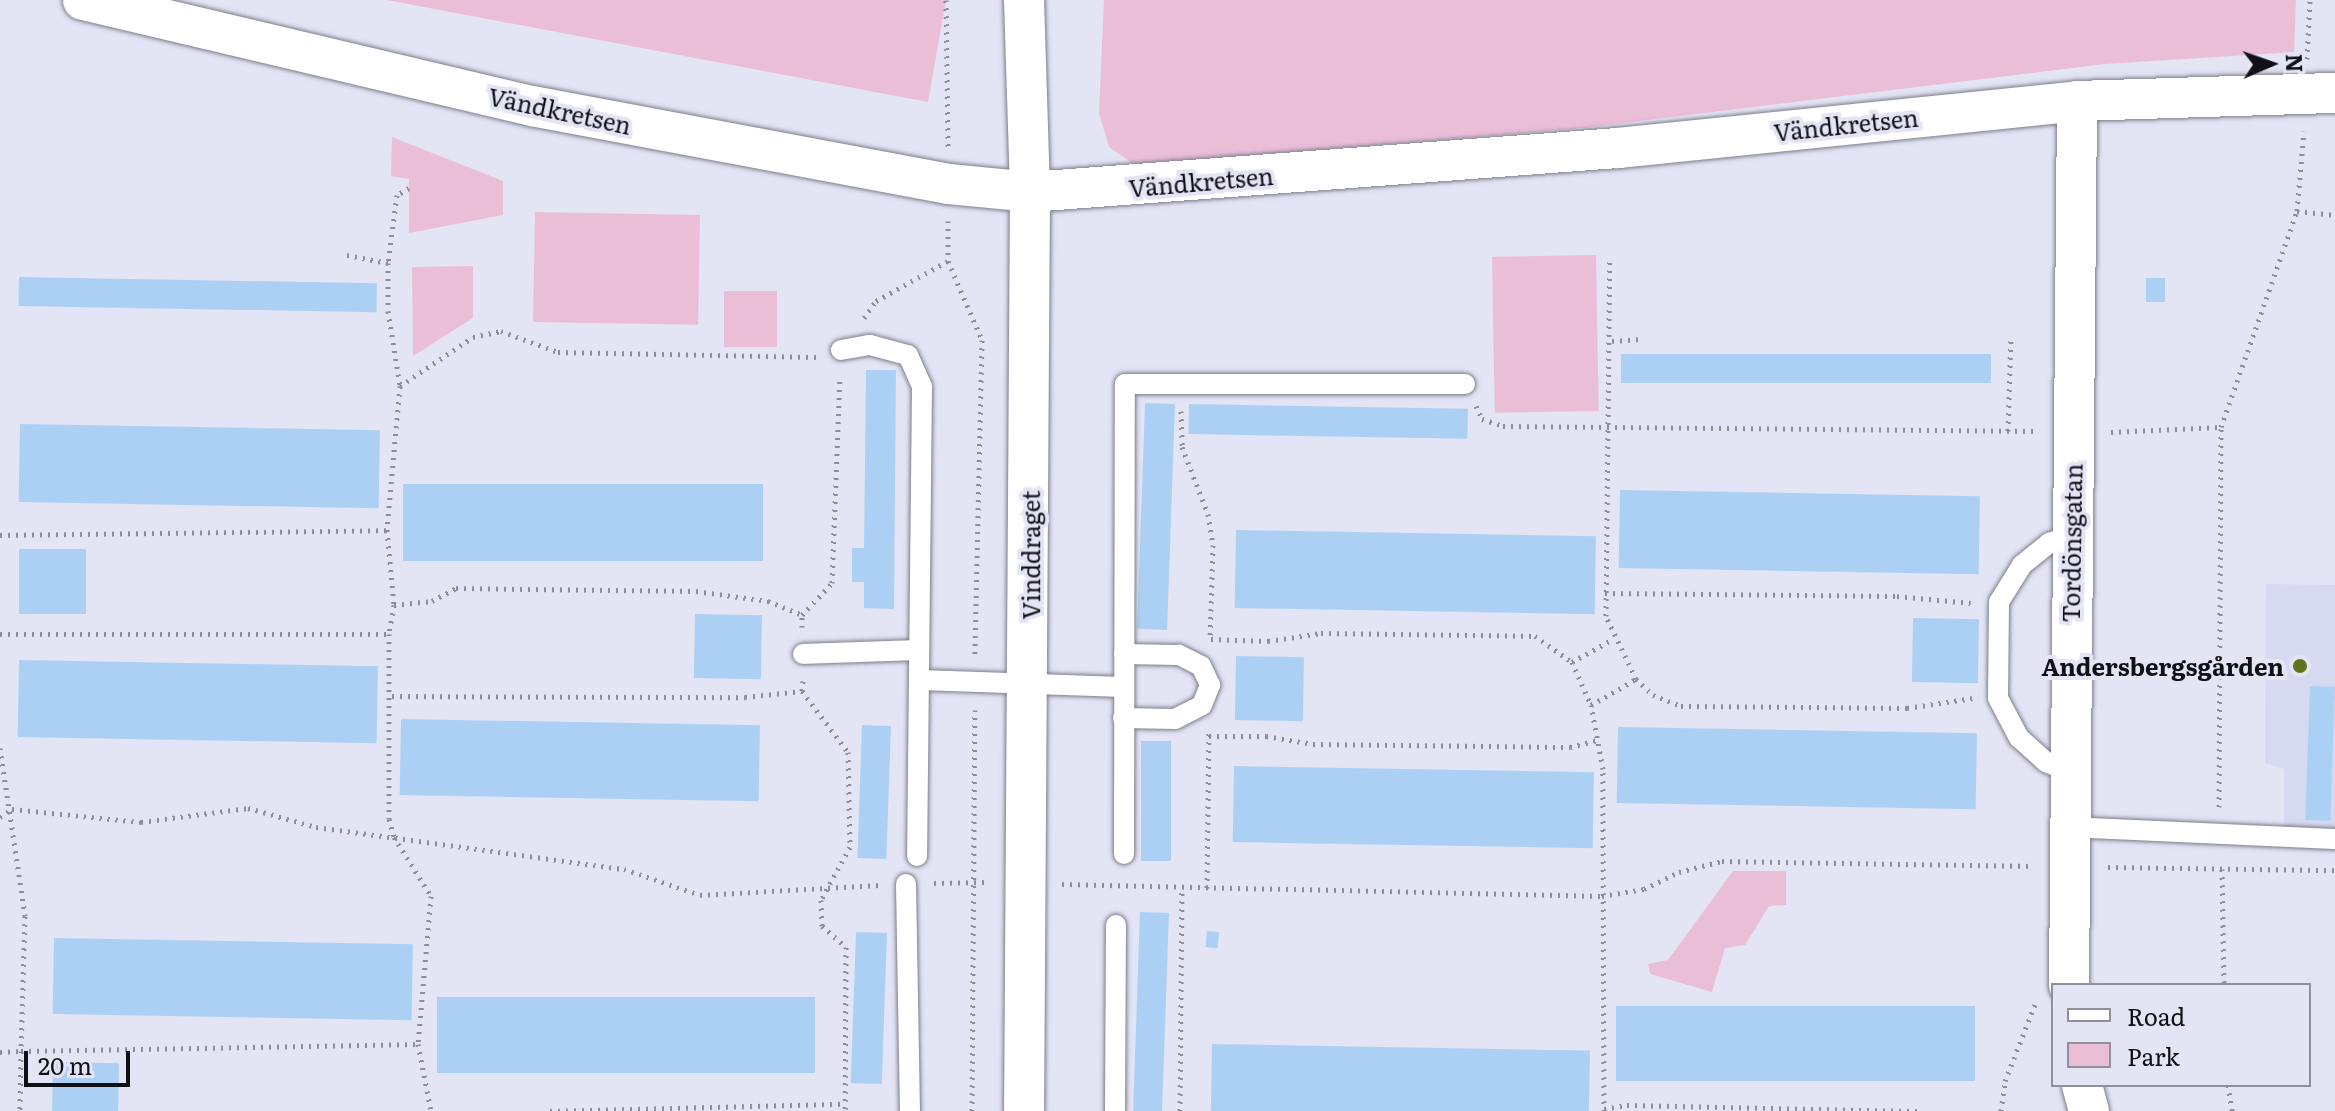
<!DOCTYPE html>
<html>
<head>
<meta charset="utf-8">
<style>
	body { margin:0 }
	#map { position:relative; width:2335px; height:1111px; overflow:hidden; background:#e3e5f5; font-family:Literata,serif }
	div>[style] { position:absolute }
	[style*='--x'] { left:calc(var(--x)*1px); top:calc(var(--y)*1px); width:calc(var(--w)*1px); rotate:calc(var(--a)*1deg) }
	.built>* { inset:0; background:#d6d9f0 }
	.green>* { inset:0; background:#ebbed7; transform-origin:0 0 }
	.building>* { inset:0; background:#acd0f4; transform-origin:0 0 }
	.path>* { height:5px; margin-top:-2.5px; transform-origin:0; background:repeating-linear-gradient(90deg,#8c8e99 0 2px,transparent 0 8px) }
	.roads { filter:drop-shadow(0 0 2px #7c7e8c) drop-shadow(0 0 2px #7c7e8c) }
	.service>* { height:20px; margin:-10px; padding:0 10px; transform-origin:10px; border-radius:10px; background:#fff }
	.minor>* { height:40px; margin:-20px; padding:0 20px; transform-origin:20px; border-radius:20px; background:#fff }
	.dots>* { width:22px; height:22px; translate:-50% -50%; box-sizing:border-box; border:4px solid #e3e5f5; border-radius:50% }
	span { translate:-50% -50%; white-space:nowrap; text-align:center; line-height:1.15; -webkit-text-stroke:8px #e3e5f5; paint-order:stroke }
	.street-label { font-size:24px; color:#101116 }
	.poi-label { font-size:24px; color:#101116; font-weight:700 }
	.right { translate:-100% -50%; text-align:right }
	.legend { position:absolute; left:2051px; top:983px; width:260px; height:104px; box-sizing:border-box; background:#e3e5f5; border:2px solid #8f909c; margin:0; padding:10px 14px; list-style:none; font-size:24px; color:#101116 }
	.legend li { display:flex; align-items:center; gap:16px; height:40px }
	.legend b { width:40px; border:2px solid #8f909c }
	.north { position:absolute; left:2231px; top:24px; width:80px; height:80px; -webkit-text-stroke:6px #e3e5f5; paint-order:stroke; rotate:88deg; font-size:22px; font-weight:700; line-height:32px; text-align:center; color:#101116 }
	.north::after { content:''; display:block; margin:auto; width:28px; height:36px; background:#101116; clip-path:polygon(50% 0,100% 100%,50% 72%,0 100%) }
	.scale { position:absolute; left:24px; top:1051px; width:106px; height:36px; box-sizing:border-box; border:4px solid #101116; border-top:0; padding-left:10px; font-size:24px; line-height:28px; white-space:nowrap; color:#101116; -webkit-text-stroke:6px #e3e5f5; paint-order:stroke }
</style>
</head>
<body>
<div id="map">
	<div class="built">
		<i style="clip-path:polygon(2266px 584px,2335px 585px,2335px 828px,2284px 828px,2284px 769px,2265px 763px)"></i>
	</div>
	<div class="green">
		<i style="clip-path:polygon(387px 0,946px 0,928px 102px)"></i>
		<i style="clip-path:polygon(1104px 0,2296px 0,2294px 52px,2105px 64px,1583px 128px,1135px 165px,1109px 147px,1099px 113px)"></i>
		<i style="clip-path:polygon(392px 137px,503px 181px,503px 215px,409px 233px,409px 179px,391px 176px)"></i>
		<i style="left:535px;top:212px;width:165px;height:110px;rotate:1deg"></i>
		<i style="left:1596px;top:255px;width:156px;height:104px;rotate:89deg"></i>
		<i style="clip-path:polygon(473px 266px,473px 318px,413px 356px,412px 267px)"></i>
		<i style="left:724px;top:291px;width:53px;height:56px"></i>
		<i style="clip-path:polygon(1733px 871px,1786px 871px,1786px 905px,1769px 906px,1745px 945px,1725px 948px,1712px 992px,1650px 974px,1648px 964px,1668px 960px)"></i>
	</div>
	<div class="building">
		<i style="left:19px;top:277px;width:358px;height:29px;rotate:1deg"></i>
		<i style="left:2146px;top:278px;width:19px;height:24px"></i>
		<i style="left:1621px;top:354px;width:370px;height:29px"></i>
		<i style="clip-path:polygon(866px 370px,896px 370px,894px 609px,864px 608px,864px 582px,852px 582px,852px 548px,864px 548px)"></i>
		<i style="left:1145px;top:403px;width:30px;height:226px;rotate:2deg"></i>
		<i style="left:1189px;top:404px;width:279px;height:30px;rotate:1deg"></i>
		<i style="left:20px;top:424px;width:360px;height:78px;rotate:1deg"></i>
		<i style="left:403px;top:484px;width:360px;height:77px"></i>
		<i style="left:1620px;top:490px;width:360px;height:78px;rotate:1deg"></i>
		<i style="left:1236px;top:530px;width:360px;height:78px;rotate:1deg"></i>
		<i style="left:19px;top:549px;width:67px;height:65px"></i>
		<i style="left:695px;top:614px;width:67px;height:64px;rotate:1deg"></i>
		<i style="left:1913px;top:618px;width:66px;height:64px;rotate:1deg"></i>
		<i style="left:1236px;top:656px;width:68px;height:64px;rotate:1deg"></i>
		<i style="left:19px;top:660px;width:359px;height:77px;rotate:1deg"></i>
		<i style="left:2310px;top:686px;width:25px;height:134px;rotate:2deg"></i>
		<i style="left:401px;top:719px;width:359px;height:76px;rotate:1deg"></i>
		<i style="left:862px;top:725px;width:29px;height:133px;rotate:2deg"></i>
		<i style="left:1618px;top:727px;width:359px;height:76px;rotate:1deg"></i>
		<i style="left:1141px;top:741px;width:30px;height:120px"></i>
		<i style="left:1234px;top:766px;width:360px;height:76px;rotate:1deg"></i>
		<i style="left:1140px;top:912px;width:29px;height:199px;rotate:2deg"></i>
		<i style="left:1207px;top:931px;width:12px;height:16px;rotate:5deg"></i>
		<i style="left:856px;top:932px;width:31px;height:151px;rotate:2deg"></i>
		<i style="left:54px;top:938px;width:359px;height:76px;rotate:1deg"></i>
		<i style="left:437px;top:997px;width:378px;height:76px"></i>
		<i style="left:1616px;top:1006px;width:359px;height:75px"></i>
		<i style="left:1212px;top:1044px;width:378px;height:67px;rotate:1deg"></i>
		<i style="left:53px;top:1062px;width:66px;height:49px;rotate:1deg"></i>
	</div>
	<div class="path">
		<i style="--x:946;--y:0;--w:147;--a:89.2"></i>
		<i style="--x:2307;--y:59;--w:59;--a:-87.1"></i>
		<i style="--x:409;--y:188;--w:14;--a:150"></i>
		<i style="--x:397;--y:195;--w:69;--a:97.5"></i>
		<i style="--x:388;--y:263;--w:48;--a:90"></i>
		<i style="--x:388;--y:311;--w:76;--a:80.9"></i>
		<i style="--x:400;--y:386;--w:145;--a:95.2"></i>
		<i style="--x:387;--y:530;--w:75;--a:84.7"></i>
		<i style="--x:394;--y:605;--w:29;--a:100"></i>
		<i style="--x:389;--y:634;--w:185;--a:90"></i>
		<i style="--x:389;--y:819;--w:19;--a:74"></i>
		<i style="--x:394;--y:837;--w:70;--a:57.9"></i>
		<i style="--x:431;--y:896;--w:149;--a:95"></i>
		<i style="--x:418;--y:1044;--w:68;--a:79"></i>
		<i style="--x:2297;--y:211;--w:38;--a:6"></i>
		<i style="--x:948;--y:221;--w:40;--a:90"></i>
		<i style="--x:948;--y:261;--w:86;--a:66.7"></i>
		<i style="--x:982;--y:340;--w:316;--a:91.3"></i>
		<i style="--x:347;--y:255;--w:42;--a:11"></i>
		<i style="--x:864;--y:318;--w:21;--a:-55"></i>
		<i style="--x:876;--y:301;--w:82;--a:-29.1"></i>
		<i style="--x:1612;--y:341;--w:26;--a:-4"></i>
		<i style="--x:400;--y:386;--w:88;--a:-33.9"></i>
		<i style="--x:473;--y:337;--w:29;--a:-12"></i>
		<i style="--x:501;--y:331;--w:61;--a:20.2"></i>
		<i style="--x:558;--y:352;--w:259;--a:1.1"></i>
		<i style="--x:1476;--y:406;--w:14;--a:65"></i>
		<i style="--x:1482;--y:419;--w:22;--a:18"></i>
		<i style="--x:1503;--y:426;--w:534;--a:0.54"></i>
		<i style="--x:1181;--y:411;--w:36;--a:88"></i>
		<i style="--x:1182;--y:447;--w:72;--a:68.8"></i>
		<i style="--x:1208;--y:514;--w:31;--a:81"></i>
		<i style="--x:1213;--y:545;--w:94;--a:91.8"></i>
		<i style="--x:2008;--y:431;--w:93;--a:-88.2"></i>
		<i style="--x:2111;--y:432;--w:110;--a:-2.6"></i>
		<i style="--x:0;--y:535;--w:387;--a:-0.7"></i>
		<i style="--x:1605;--y:593;--w:292;--a:0.6"></i>
		<i style="--x:1897;--y:596;--w:74;--a:5.4"></i>
		<i style="--x:394;--y:605;--w:38;--a:-6"></i>
		<i style="--x:432;--y:601;--w:27;--a:-28"></i>
		<i style="--x:456;--y:588;--w:240;--a:0.7"></i>
		<i style="--x:696;--y:591;--w:73;--a:7.9"></i>
		<i style="--x:768;--y:601;--w:37;--a:22"></i>
		<i style="--x:802;--y:627;--w:12;--a:-90"></i>
		<i style="--x:802;--y:615;--w:44;--a:-46.8"></i>
		<i style="--x:832;--y:583;--w:206;--a:-87.8"></i>
		<i style="--x:0;--y:634;--w:389;--a:0"></i>
		<i style="--x:1211;--y:639;--w:57;--a:2"></i>
		<i style="--x:1268;--y:641;--w:54;--a:-8.6"></i>
		<i style="--x:1321;--y:633;--w:214;--a:0.8"></i>
		<i style="--x:1535;--y:636;--w:45;--a:35.1"></i>
		<i style="--x:1572;--y:662;--w:47;--a:66.2"></i>
		<i style="--x:1572;--y:662;--w:47;--a:-29.3"></i>
		<i style="--x:1636;--y:679;--w:23;--a:43"></i>
		<i style="--x:1653;--y:695;--w:30;--a:21"></i>
		<i style="--x:1681;--y:706;--w:226;--a:0.5"></i>
		<i style="--x:1907;--y:708;--w:67;--a:-8.6"></i>
		<i style="--x:803;--y:681;--w:10;--a:96"></i>
		<i style="--x:802;--y:691;--w:76;--a:53"></i>
		<i style="--x:848;--y:752;--w:95;--a:88.8"></i>
		<i style="--x:850;--y:847;--w:60;--a:118.7"></i>
		<i style="--x:821;--y:900;--w:26;--a:88"></i>
		<i style="--x:822;--y:926;--w:32;--a:41"></i>
		<i style="--x:846;--y:947;--w:164;--a:90.3"></i>
		<i style="--x:392;--y:696;--w:353;--a:0.2"></i>
		<i style="--x:745;--y:697;--w:57;--a:-6"></i>
		<i style="--x:1209;--y:736;--w:57;--a:0"></i>
		<i style="--x:1266;--y:736;--w:48;--a:9.7"></i>
		<i style="--x:1313;--y:744;--w:257;--a:0.7"></i>
		<i style="--x:1570;--y:747;--w:30;--a:-14"></i>
		<i style="--x:0;--y:748;--w:170;--a:81.5"></i>
		<i style="--x:25;--y:916;--w:135;--a:91.7"></i>
		<i style="--x:21;--y:1051;--w:397;--a:-1"></i>
		<i style="--x:2219;--y:807;--w:380;--a:-89.7"></i>
		<i style="--x:2221;--y:427;--w:229;--a:-70.6"></i>
		<i style="--x:2297;--y:211;--w:80;--a:-85"></i>
		<i style="--x:0;--y:817;--w:14;--a:-34"></i>
		<i style="--x:12;--y:809;--w:130;--a:5.8"></i>
		<i style="--x:141;--y:822;--w:108;--a:-7.5"></i>
		<i style="--x:248;--y:808;--w:71;--a:15.6"></i>
		<i style="--x:316;--y:827;--w:311;--a:7.8"></i>
		<i style="--x:624;--y:869;--w:80;--a:18.9"></i>
		<i style="--x:700;--y:895;--w:180;--a:-3.2"></i>
		<i style="--x:2108;--y:867;--w:227;--a:0.8"></i>
		<i style="--x:2222;--y:869;--w:116;--a:89"></i>
		<i style="--x:934;--y:883;--w:54;--a:-1.1"></i>
		<i style="--x:1062;--y:884;--w:540;--a:1.27"></i>
		<i style="--x:1602;--y:896;--w:43;--a:-9.5"></i>
		<i style="--x:1644;--y:889;--w:39;--a:-26"></i>
		<i style="--x:1679;--y:872;--w:44;--a:-14.3"></i>
		<i style="--x:1722;--y:861;--w:312;--a:0.9"></i>
		<i style="--x:1207;--y:888;--w:159;--a:-89.3"></i>
		<i style="--x:0;--y:1052;--w:21;--a:-3"></i>
		<i style="--x:21;--y:1051;--w:60;--a:91"></i>
		<i style="--x:2228;--y:1085;--w:26;--a:81"></i>
		<i style="--x:1604;--y:1109;--w:23;--a:-10"></i>
		<i style="--x:1627;--y:1105;--w:296;--a:1.2"></i>
		<i style="--x:550;--y:1111;--w:294;--a:-1.4"></i>
		<i style="--x:972;--y:1111;--w:401;--a:-89.6"></i>
		<i style="--x:1180;--y:1111;--w:223;--a:-89.5"></i>
		<i style="--x:1604;--y:1111;--w:342;--a:-90.2"></i>
		<i style="--x:1603;--y:769;--w:65;--a:-100.6"></i>
		<i style="--x:1591;--y:705;--w:52;--a:-30"></i>
		<i style="--x:1636;--y:679;--w:70;--a:-115.5"></i>
		<i style="--x:1606;--y:616;--w:355;--a:-89.4"></i>
		<i style="--x:2001;--y:1111;--w:30;--a:-82"></i>
		<i style="--x:2005;--y:1081;--w:85;--a:-68.6"></i>
	</div>
	<div class="roads">
		<div class="service">
			<i style="--x:841;--y:350;--w:29;--a:-10"></i>
			<i style="--x:870;--y:345;--w:39;--a:15"></i>
			<i style="--x:908;--y:355;--w:35;--a:66"></i>
			<i style="--x:922;--y:387;--w:469;--a:90.6"></i>
			<i style="--x:803;--y:654;--w:113;--a:-2"></i>
			<i style="--x:921;--y:680;--w:202;--a:2"></i>
			<i style="--x:1123;--y:718;--w:52;--a:1.1"></i>
			<i style="--x:1175;--y:719;--w:30;--a:-27"></i>
			<i style="--x:1202;--y:705;--w:22;--a:-68"></i>
			<i style="--x:1210;--y:685;--w:21;--a:-115"></i>
			<i style="--x:1201;--y:666;--w:25;--a:-153"></i>
			<i style="--x:1179;--y:655;--w:55;--a:-179"></i>
			<i style="--x:2068;--y:771;--w:24;--a:-158"></i>
			<i style="--x:2046;--y:762;--w:36;--a:-138"></i>
			<i style="--x:2019;--y:738;--w:45;--a:-117.7"></i>
			<i style="--x:1998;--y:698;--w:96;--a:-89.4"></i>
			<i style="--x:1999;--y:602;--w:44;--a:-58.1"></i>
			<i style="--x:2022;--y:565;--w:35;--a:-39"></i>
			<i style="--x:2049;--y:543;--w:23;--a:-18"></i>
			<i style="--x:2067;--y:827;--w:268;--a:2.6"></i>
			<i style="--x:1124;--y:854;--w:470;--a:-89.9"></i>
			<i style="--x:1125;--y:384;--w:340;--a:0"></i>
			<i style="--x:906;--y:884;--w:227;--a:89"></i>
			<i style="--x:1115;--y:1111;--w:186;--a:-89.7"></i>
		</div>
		<div class="minor">
			<i style="--x:83;--y:0;--w:461;--a:13.3"></i>
			<i style="--x:532;--y:106;--w:424;--a:10.6"></i>
			<i style="--x:949;--y:184;--w:81;--a:5.6"></i>
			<i style="--x:1030;--y:192;--w:590;--a:-4.28"></i>
			<i style="--x:1618;--y:148;--w:461;--a:-5.8"></i>
			<i style="--x:2077;--y:101;--w:258;--a:-1.8"></i>
			<i style="--x:1024;--y:0;--w:192;--a:88.2"></i>
			<i style="--x:1030;--y:192;--w:919;--a:90.37"></i>
			<i style="--x:2069;--y:985;--w:884;--a:-89.48"></i>
			<i style="--x:2082;--y:1085;--w:27;--a:75"></i>
		</div>
	</div>
	<div class="dots">
		<i style="left:2300px;top:666px;background:#63721d"></i>
	</div>
	<div class="street-label">
		<span style="left:560px;top:110px;rotate:12deg">Vändkretsen</span>
		<span style="left:1846px;top:124px;rotate:-6deg">Vändkretsen</span>
		<span style="left:1201px;top:181px;rotate:-5deg">Vändkretsen</span>
		<span style="left:2071px;top:543px;rotate:-89deg">Tordönsgatan</span>
		<span style="left:1030px;top:555px;rotate:-90deg">Vinddraget</span>
	</div>
	<div class="poi-label">
		<span class="right" style="left:2284px;top:666px">Andersbergsgården</span>
	</div>
	<ul class="legend">
	<li><b style="height:10px;background:#fff"></b>Road</li>
	<li><b style="height:22px;background:#ebbed7"></b>Park</li>
	</ul>
	<div class="north">N</div>
	<div class="scale">20 m</div>
</div>
</body>
</html>
